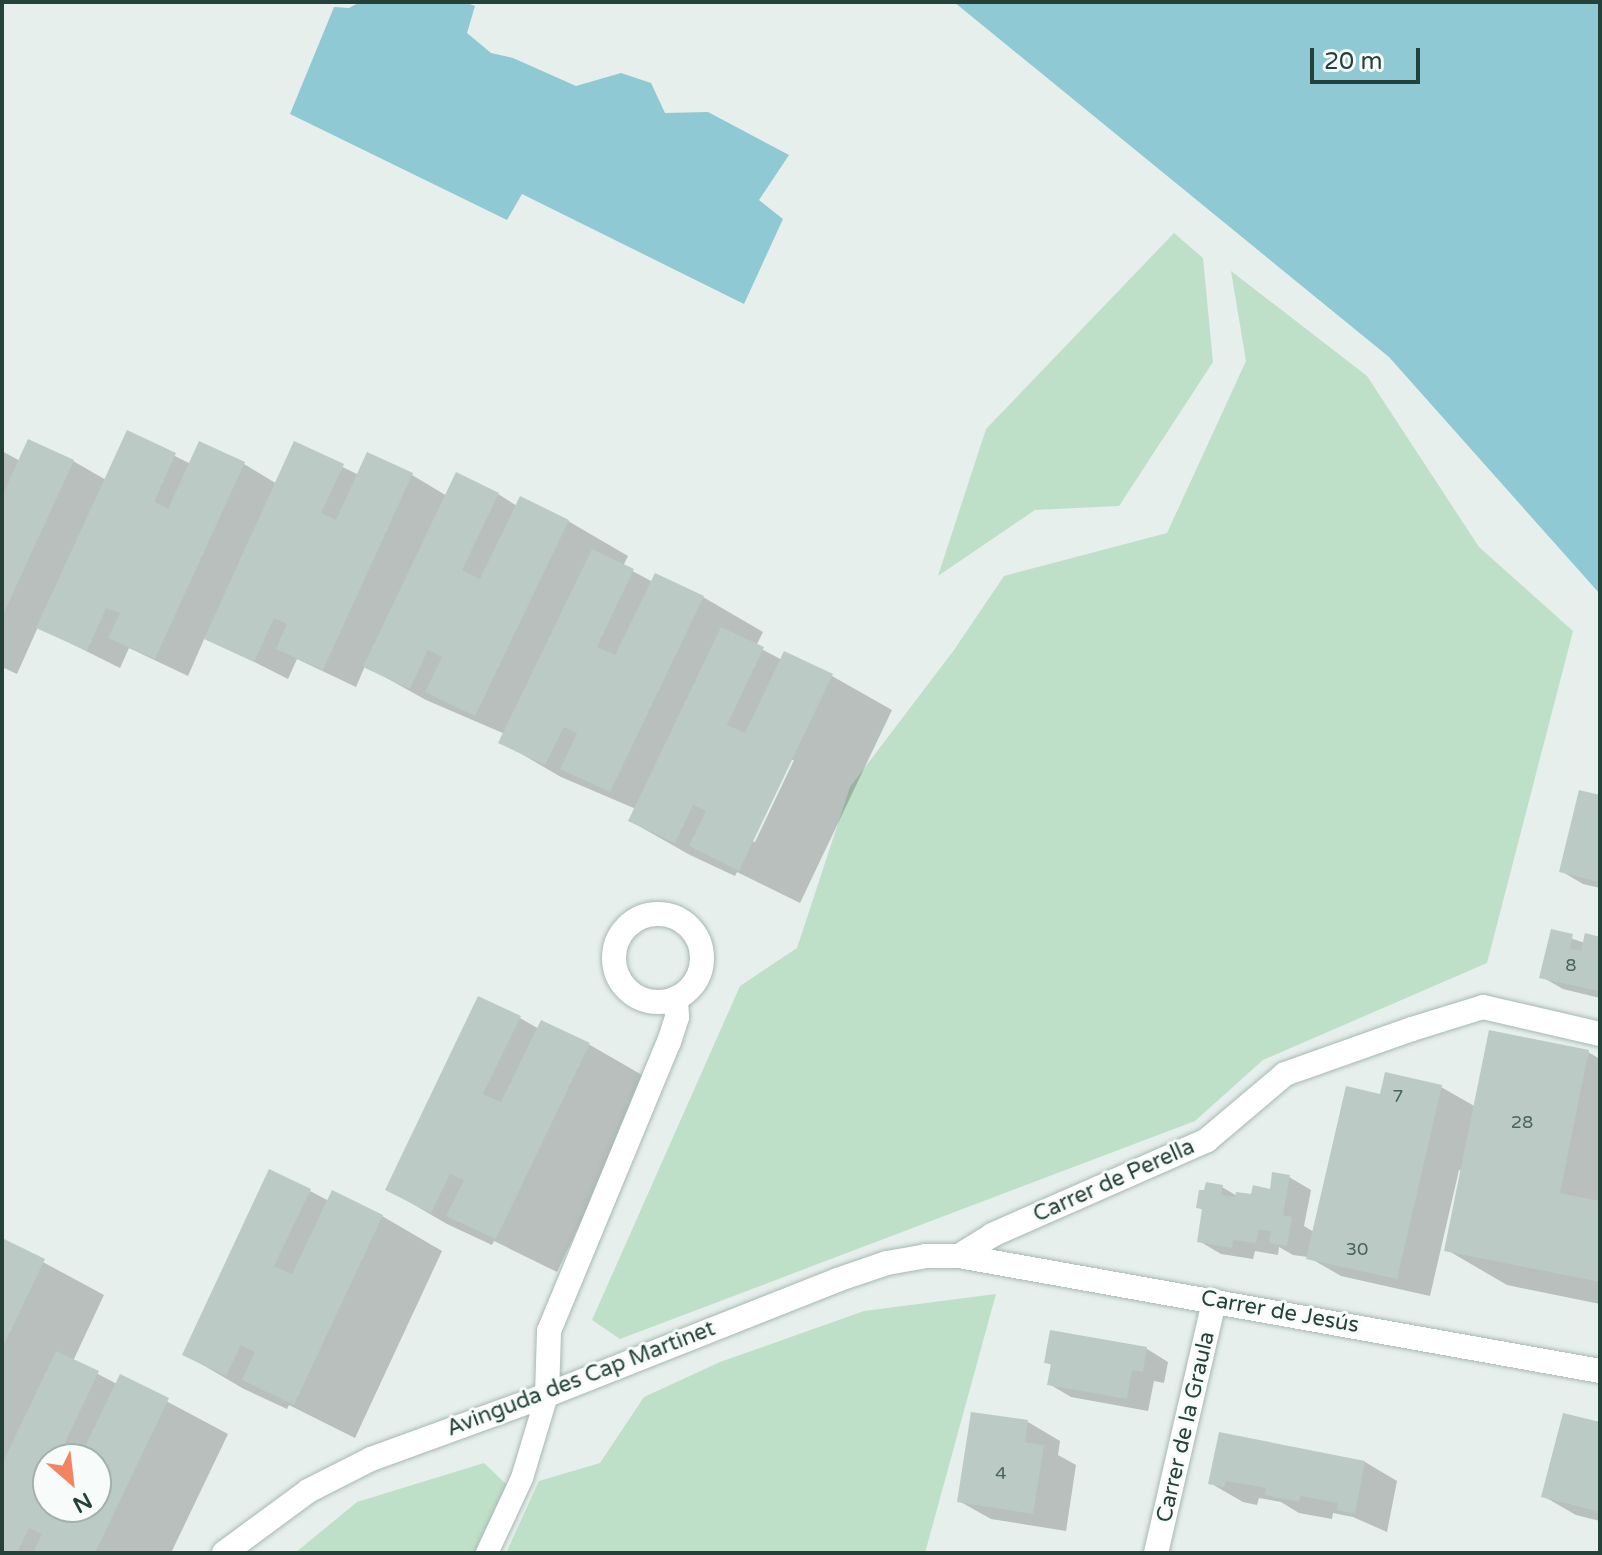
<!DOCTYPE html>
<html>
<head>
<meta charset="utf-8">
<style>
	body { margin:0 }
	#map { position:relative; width:1602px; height:1555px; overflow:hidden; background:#e6efeb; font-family:"Varela Round",sans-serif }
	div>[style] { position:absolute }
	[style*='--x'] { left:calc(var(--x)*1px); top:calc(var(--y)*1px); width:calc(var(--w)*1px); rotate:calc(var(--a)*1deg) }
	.green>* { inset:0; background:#bfe0c8 }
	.water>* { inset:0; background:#8ec9d4 }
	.shadow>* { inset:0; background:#0003 }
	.building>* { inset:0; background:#bbcac4 }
	.roads { filter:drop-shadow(0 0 2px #a8b8b2) drop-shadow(0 0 2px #a8b8b2) }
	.service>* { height:22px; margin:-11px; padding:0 11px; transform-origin:11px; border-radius:11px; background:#fff }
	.minor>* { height:24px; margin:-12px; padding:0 12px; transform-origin:12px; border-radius:12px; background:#fff }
	.minor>.ring { margin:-12px; padding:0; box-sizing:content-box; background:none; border:24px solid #fff; border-radius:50% }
	.tertiary>* { height:24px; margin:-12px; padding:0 12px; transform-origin:12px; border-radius:12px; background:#fff }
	span { translate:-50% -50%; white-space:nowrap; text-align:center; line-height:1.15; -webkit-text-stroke:6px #f7fbf9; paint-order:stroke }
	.number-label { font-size:18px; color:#4a645c }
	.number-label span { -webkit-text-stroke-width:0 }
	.street-label { font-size:22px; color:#24423a }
	.frame { position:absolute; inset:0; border:4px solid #24423a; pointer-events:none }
	.north { position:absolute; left:32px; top:1443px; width:80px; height:80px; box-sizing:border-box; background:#f7fbf9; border:2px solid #a3b1ad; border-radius:50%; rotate:152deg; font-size:22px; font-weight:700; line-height:32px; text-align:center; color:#24423a }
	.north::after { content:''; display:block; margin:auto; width:28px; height:36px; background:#f4845f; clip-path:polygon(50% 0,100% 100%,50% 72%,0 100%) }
	.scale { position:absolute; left:1310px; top:48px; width:110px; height:36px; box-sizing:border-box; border:4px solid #24423a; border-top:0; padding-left:10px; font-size:24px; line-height:28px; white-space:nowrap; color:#24423a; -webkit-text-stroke:6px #f7fbf9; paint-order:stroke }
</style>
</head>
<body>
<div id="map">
	<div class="green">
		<i style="clip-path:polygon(1174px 233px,1203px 258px,1213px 362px,1119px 506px,1035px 510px,938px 576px,986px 429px)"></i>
		<i style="clip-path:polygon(1231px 271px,1367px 376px,1479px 547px,1573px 631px,1487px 963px,1263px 1060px,1195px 1121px,620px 1339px,592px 1320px,740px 986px,797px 948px,850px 787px,954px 650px,1004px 576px,1167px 533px,1246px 361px)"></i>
		<i style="clip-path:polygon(996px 1294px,925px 1553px,506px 1553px,539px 1481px,600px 1463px,644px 1397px,720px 1362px,864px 1311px)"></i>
		<i style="clip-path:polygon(484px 1463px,507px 1485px,475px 1553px,295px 1553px,357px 1502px)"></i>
	</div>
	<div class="water">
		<i style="clip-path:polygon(360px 2px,464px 2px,475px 6px,467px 33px,491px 53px,513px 58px,576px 86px,621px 73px,651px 83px,665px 113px,708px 112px,789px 155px,759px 200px,783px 219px,744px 304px,522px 194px,507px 220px,290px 114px,334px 7px,349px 8px)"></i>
		<i style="clip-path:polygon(954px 2px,1600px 2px,1600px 594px,1389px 357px)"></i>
	</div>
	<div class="shadow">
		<i style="clip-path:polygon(evenodd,128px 433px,191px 464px,244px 464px,277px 484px,295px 444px,359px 475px,412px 475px,447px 496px,498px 494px,517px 506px,568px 521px,628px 556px,623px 566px,653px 582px,703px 597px,763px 632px,756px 646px,782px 660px,832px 676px,892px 710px,800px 903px,737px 872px,735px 876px,690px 855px,630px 821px,636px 809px,561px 777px,501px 742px,505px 734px,426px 700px,365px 666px,356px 687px,297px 659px,288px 679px,205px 637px,188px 676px,129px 648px,120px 668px,38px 627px,17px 674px,2px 667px,2px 451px,20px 461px,73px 461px,106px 480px,128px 433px,790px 760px,794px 760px,755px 842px,751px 841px,790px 760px)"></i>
		<i style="clip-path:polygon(1600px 797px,1600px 888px,1583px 884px,1561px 871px)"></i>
		<i style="clip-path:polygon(1552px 932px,1585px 943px,1587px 936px,1600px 939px,1600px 998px,1563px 989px,1542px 977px)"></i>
		<i style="clip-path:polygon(520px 1018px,539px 1029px,542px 1023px,590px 1045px,649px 1079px,557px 1272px,494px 1241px,492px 1245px,447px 1224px,387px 1189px)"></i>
		<i style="clip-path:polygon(1588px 1052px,1600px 1059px,1600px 1304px,1507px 1285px,1447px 1250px,1463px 1171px,1459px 1170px,1430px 1296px,1341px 1276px,1308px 1257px,1293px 1255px,1279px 1247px,1278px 1255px,1255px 1251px,1253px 1259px,1221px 1254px,1199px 1241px,1204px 1211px,1198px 1207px,1222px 1187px,1237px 1196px,1253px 1196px,1271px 1191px,1289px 1177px,1311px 1190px,1304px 1226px,1314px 1232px,1382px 1096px,1441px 1087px,1476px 1107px)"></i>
		<i style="clip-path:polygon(310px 1191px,329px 1201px,382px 1216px,442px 1251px,355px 1438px,289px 1405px,287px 1409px,244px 1389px,184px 1354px)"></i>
		<i style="clip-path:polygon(evenodd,2px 1240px,104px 1295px,73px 1361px,117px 1384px,121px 1377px,228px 1434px,171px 1553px,2px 1553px,2px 1240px,48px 1459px,96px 1459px,96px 1507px,48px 1507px,48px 1459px)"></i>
		<i style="clip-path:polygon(1147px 1349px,1168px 1362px,1164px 1383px,1154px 1381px,1148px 1411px,1071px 1397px,1049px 1384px,1053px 1366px,1046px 1362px)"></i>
		<i style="clip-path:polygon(1028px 1422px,1060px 1441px,1058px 1455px,1076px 1465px,1066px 1531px,991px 1519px,959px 1501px)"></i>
		<i style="clip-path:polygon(1600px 1424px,1600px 1521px,1576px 1515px,1543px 1496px)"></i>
		<i style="clip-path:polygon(1220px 1434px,1365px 1462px,1397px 1481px,1387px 1532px,1353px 1517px,1333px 1513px,1332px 1519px,1299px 1513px,1281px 1502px,1259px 1498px,1257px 1505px,1243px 1502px,1210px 1483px)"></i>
	</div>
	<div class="building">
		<i style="clip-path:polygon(127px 430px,176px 453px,154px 502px,168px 509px,199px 441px,245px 462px,155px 659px,108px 638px,120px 613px,106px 608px,87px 651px,36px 628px)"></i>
		<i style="clip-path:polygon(28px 439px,74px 460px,2px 617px,2px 496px)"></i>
		<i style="clip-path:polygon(294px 441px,344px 464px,321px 513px,336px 520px,367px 452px,413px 473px,323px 670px,276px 649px,287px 624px,274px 618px,254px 662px,204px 639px)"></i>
		<i style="clip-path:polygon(456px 472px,499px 493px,462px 570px,480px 579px,520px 496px,569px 520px,475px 716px,425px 692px,442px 657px,428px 650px,410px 689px,363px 667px)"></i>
		<i style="clip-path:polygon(592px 549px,634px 569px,597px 647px,615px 655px,655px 573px,704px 596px,610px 792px,560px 769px,577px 733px,564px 727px,545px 765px,498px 743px)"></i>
		<i style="clip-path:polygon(721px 627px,764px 647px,727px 725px,745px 733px,784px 651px,833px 674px,739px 871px,689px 846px,706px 811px,693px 805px,675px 843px,628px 821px)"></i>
		<i style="clip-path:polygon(1579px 790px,1600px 795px,1600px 882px,1559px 872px)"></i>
		<i style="clip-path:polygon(1551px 929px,1573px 934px,1570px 949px,1581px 951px,1585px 933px,1600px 937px,1598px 991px,1539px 978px)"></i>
		<i style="clip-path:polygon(478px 996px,521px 1016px,483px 1094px,501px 1102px,541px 1020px,590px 1043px,496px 1239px,446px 1216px,464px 1180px,450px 1174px,431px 1213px,385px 1190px)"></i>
		<i style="clip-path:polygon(1489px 1030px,1589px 1050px,1560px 1193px,1600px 1201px,1600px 1282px,1444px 1251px)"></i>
		<i style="clip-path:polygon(1385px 1072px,1442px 1085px,1397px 1279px,1306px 1259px,1346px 1086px,1380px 1094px)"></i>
		<i style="clip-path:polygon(269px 1169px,311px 1189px,274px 1266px,292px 1274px,332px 1190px,383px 1215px,294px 1405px,242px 1380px,255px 1352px,241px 1345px,226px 1376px,182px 1355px)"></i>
		<i style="clip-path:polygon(1272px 1172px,1290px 1175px,1283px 1215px,1292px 1217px,1287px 1246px,1269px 1243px,1271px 1231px,1259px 1230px,1256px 1243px,1233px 1240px,1232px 1248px,1197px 1242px,1202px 1209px,1196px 1208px,1199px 1190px,1204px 1190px,1206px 1182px,1223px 1185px,1221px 1195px,1235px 1197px,1236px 1192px,1251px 1194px,1253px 1185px,1270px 1189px)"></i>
		<i style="clip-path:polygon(2px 1238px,45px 1259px,2px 1349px)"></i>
		<i style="clip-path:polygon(1050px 1330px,1147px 1347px,1143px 1372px,1132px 1370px,1127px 1399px,1047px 1385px,1051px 1364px,1044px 1363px)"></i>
		<i style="clip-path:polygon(evenodd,56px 1351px,99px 1371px,62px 1449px,80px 1457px,120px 1374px,169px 1398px,95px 1553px,33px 1553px,42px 1534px,29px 1528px,17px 1553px,2px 1553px,2px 1464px,56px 1351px,48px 1459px,96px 1459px,96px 1507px,48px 1507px,48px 1459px)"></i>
		<i style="clip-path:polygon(971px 1412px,1028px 1420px,1025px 1442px,1044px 1445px,1033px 1514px,957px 1502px)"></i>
		<i style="clip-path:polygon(1563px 1413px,1600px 1422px,1600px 1512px,1541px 1497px)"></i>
		<i style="clip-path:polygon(1219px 1432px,1365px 1461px,1355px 1514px,1337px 1510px,1338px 1503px,1300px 1496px,1299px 1502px,1265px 1495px,1266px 1488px,1226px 1481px,1224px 1487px,1208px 1484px)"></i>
	</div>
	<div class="roads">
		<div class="service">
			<i style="--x:487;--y:1553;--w:83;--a:-65"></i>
			<i style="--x:522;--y:1478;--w:87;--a:-73.2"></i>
		</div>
		<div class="minor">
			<i class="ring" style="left:614px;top:914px;width:64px;height:64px"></i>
			<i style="--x:959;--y:1256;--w:39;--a:-32"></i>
			<i style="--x:992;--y:1235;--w:235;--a:-23.8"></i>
			<i style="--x:1207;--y:1140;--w:102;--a:-40.2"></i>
			<i style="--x:1285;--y:1074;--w:135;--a:-19.5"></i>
			<i style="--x:1412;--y:1029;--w:74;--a:-17.2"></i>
			<i style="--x:1483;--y:1007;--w:120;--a:13"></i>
			<i style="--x:547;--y:1395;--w:64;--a:-88.2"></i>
			<i style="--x:549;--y:1331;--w:313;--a:-67.5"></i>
			<i style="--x:669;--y:1042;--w:26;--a:-72"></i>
			<i style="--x:677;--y:1017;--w:19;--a:-93"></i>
			<i style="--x:1156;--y:1553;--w:259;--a:-77"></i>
		</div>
		<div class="tertiary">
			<i style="--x:224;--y:1553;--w:104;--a:-36.4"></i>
			<i style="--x:308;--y:1491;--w:71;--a:-26.9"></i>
			<i style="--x:371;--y:1459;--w:187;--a:-20"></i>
			<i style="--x:547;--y:1395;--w:312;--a:-21.6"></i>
			<i style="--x:837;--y:1280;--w:53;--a:-18.8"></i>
			<i style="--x:887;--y:1263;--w:39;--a:-10"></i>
			<i style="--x:925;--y:1256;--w:34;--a:0"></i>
			<i style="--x:959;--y:1256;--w:651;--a:10.17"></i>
		</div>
	</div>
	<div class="number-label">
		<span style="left:1571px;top:965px">8</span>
		<span style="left:1398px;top:1096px">7</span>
		<span style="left:1522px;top:1122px">28</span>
		<span style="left:1357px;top:1249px">30</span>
		<span style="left:1001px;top:1473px">4</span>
	</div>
	<div class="street-label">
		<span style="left:1114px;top:1181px;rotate:-24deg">Carrer de Perella</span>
		<span style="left:1280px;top:1312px;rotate:10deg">Carrer de Jesús</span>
		<span style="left:581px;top:1379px;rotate:-21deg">Avinguda des Cap Martinet</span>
		<span style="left:1186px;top:1427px;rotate:-77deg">Carrer de la Graula</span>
	</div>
	<div class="frame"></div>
	<div class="north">N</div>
	<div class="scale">20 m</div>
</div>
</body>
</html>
